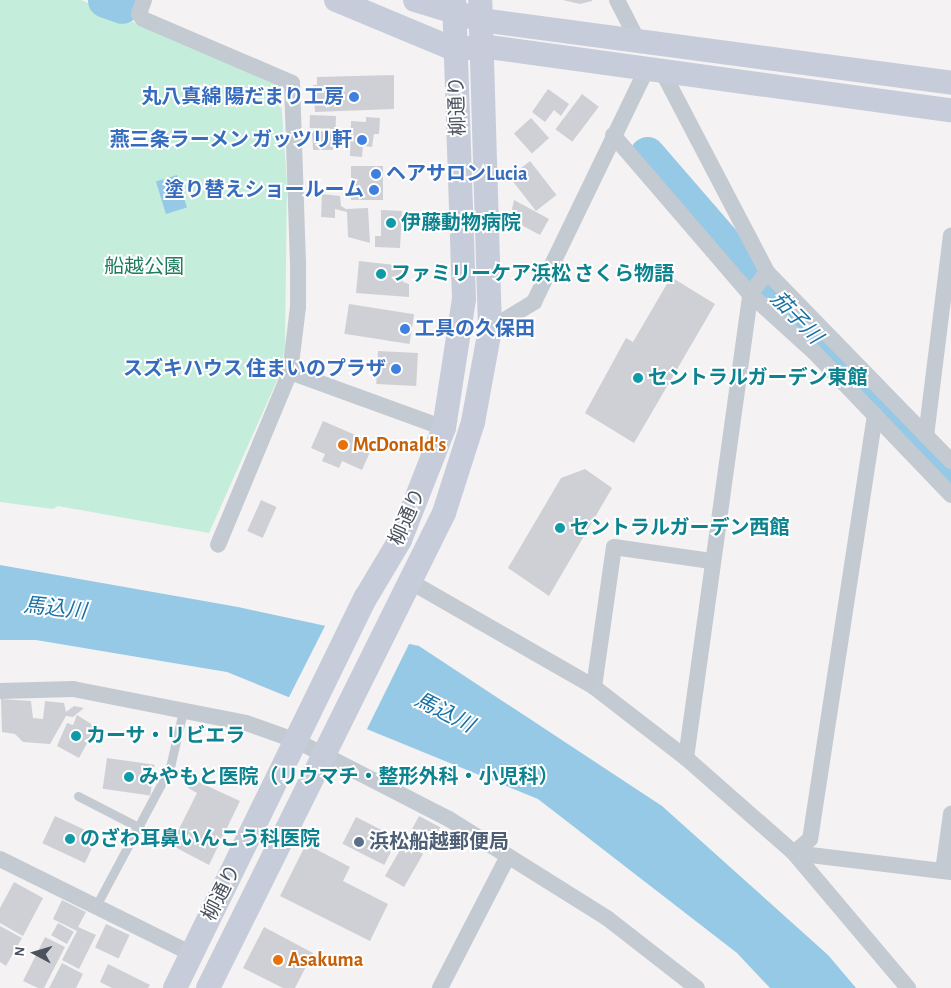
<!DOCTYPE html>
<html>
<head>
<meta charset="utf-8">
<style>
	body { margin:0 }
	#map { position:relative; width:951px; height:988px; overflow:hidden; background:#f4f2f2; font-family:"Alegreya Sans","Noto Sans JP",sans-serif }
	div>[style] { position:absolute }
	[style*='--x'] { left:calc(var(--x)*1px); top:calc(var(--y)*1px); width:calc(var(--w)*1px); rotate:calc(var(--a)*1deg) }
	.green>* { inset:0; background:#c5eddb }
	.water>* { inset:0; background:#96c9e6; transform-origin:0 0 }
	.pier>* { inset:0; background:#f4f2f2 }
	.river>* { height:35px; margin:-17.5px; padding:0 17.5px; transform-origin:17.5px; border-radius:17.5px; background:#96c9e6 }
	.building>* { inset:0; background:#cfd0d6; transform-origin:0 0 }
	.lane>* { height:9px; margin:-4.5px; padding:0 4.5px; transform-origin:4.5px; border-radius:4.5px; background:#c4cad2 }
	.street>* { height:16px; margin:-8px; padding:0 8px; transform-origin:8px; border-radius:8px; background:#c4cad2 }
	.secondary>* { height:24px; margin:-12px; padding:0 12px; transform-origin:12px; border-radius:12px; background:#c6ccd9 }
	.dots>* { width:14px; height:14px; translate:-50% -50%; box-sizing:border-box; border:2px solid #fff; border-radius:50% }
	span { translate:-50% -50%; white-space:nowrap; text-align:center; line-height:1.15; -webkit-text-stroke:4px #fff; paint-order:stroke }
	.shop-label { font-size:20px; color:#366cbe; font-weight:700 }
	.right { translate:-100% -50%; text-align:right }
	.left { translate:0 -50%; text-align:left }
	.street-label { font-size:20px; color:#4b525e }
	.culture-label { font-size:20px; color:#0d838f; font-weight:700 }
	.park-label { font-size:20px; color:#1f7c5c }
	.food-label { font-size:20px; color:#c56008; font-weight:700 }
	.service-label { font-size:20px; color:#4e5e75; font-weight:700 }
	.water-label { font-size:21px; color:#1871a4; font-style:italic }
	.north { position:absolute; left:10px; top:928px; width:50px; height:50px; -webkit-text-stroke:4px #fff; paint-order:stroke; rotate:276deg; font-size:14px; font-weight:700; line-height:20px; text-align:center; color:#4b525e }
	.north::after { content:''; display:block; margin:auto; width:18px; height:22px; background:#4b525e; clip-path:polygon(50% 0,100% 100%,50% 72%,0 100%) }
</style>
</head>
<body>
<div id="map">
	<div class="green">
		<i style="clip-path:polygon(0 0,81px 0,280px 84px,287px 182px,285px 347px,279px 376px,209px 533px,58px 506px,53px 509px,0 502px)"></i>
	</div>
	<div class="water">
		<i style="left:177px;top:175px;width:34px;height:22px;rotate:73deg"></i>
		<i style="clip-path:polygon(0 565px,238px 607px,419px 646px,662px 806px,828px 955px,856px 988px,770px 988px,737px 953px,538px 799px,227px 672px,36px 640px,0 640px)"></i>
	</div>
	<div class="pier">
		<i style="clip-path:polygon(326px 624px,410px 642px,366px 731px,288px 699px)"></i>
	</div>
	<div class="river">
		<i style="--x:105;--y:0;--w:18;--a:19"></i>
		<i style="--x:647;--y:154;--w:150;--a:49.1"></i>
		<i style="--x:745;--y:267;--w:293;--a:45.4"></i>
	</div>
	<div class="building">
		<i style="clip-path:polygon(563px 0,592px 0,592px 1px,580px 4px)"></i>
		<i style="clip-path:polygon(394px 75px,394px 109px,315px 112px,313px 85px,317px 85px,317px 77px)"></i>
		<i style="clip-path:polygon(548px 89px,569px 104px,561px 116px,554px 110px,545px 122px,532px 112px)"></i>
		<i style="left:582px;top:94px;width:21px;height:44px;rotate:37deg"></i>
		<i style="left:310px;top:115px;width:26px;height:13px;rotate:2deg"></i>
		<i style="clip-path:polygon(366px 117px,380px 118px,379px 134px,374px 134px,372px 147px,363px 146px,362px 157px,350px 156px,351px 121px,366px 122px)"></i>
		<i style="left:531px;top:118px;width:27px;height:23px;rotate:48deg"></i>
		<i style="clip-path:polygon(312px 131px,332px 132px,333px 150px,313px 150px)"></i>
		<i style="left:530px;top:161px;width:43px;height:26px;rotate:52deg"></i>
		<i style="left:351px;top:166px;width:32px;height:34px"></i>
		<i style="clip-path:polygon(322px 194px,340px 196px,341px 206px,346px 209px,368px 208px,370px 243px,348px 237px,347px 212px,335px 209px,335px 218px,321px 217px)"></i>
		<i style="clip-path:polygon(514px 200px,549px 219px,540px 235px,510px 219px)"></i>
		<i style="clip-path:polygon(381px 210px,402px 211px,400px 248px,375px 247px,375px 236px,381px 236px)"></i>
		<i style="clip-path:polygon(359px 261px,404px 266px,403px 282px,409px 284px,409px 297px,356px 293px)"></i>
		<i style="clip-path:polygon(671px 277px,715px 304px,634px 443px,585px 413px,626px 338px,633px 342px)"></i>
		<i style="left:349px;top:304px;width:66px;height:30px;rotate:9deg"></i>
		<i style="left:378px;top:351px;width:40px;height:33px;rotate:3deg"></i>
		<i style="clip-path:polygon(323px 421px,374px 443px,362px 470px,342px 461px,339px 468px,322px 461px,325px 454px,311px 448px)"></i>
		<i style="clip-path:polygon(585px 469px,612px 488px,549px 596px,508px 568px,561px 478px)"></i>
		<i style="left:261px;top:500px;width:17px;height:34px;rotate:24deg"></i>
		<i style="clip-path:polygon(1px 699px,31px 701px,33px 718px,43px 719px,45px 701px,64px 703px,66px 712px,74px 706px,84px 708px,73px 717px,66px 716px,50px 744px,23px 742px,15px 734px,2px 732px)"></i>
		<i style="clip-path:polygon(77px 715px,96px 727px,79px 758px,57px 746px,67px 723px,73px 725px)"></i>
		<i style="left:107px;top:758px;width:48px;height:31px;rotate:8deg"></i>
		<i style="clip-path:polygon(192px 779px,240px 801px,209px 865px,171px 845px,197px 793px,188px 788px)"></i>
		<i style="left:55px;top:816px;width:47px;height:30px;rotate:25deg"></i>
		<i style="left:419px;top:816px;width:24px;height:18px;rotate:28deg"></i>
		<i style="left:356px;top:817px;width:47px;height:30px;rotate:27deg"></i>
		<i style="left:404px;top:843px;width:22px;height:38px;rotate:30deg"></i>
		<i style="clip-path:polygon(306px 844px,350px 867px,343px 881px,388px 904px,370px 941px,280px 896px)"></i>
		<i style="clip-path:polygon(14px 882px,43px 898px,23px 936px,0 923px,0 908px)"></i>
		<i style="clip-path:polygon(62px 900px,86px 912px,78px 927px,96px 935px,79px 969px,62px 960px,77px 931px,53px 919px)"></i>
		<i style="left:58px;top:923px;width:18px;height:14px;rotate:29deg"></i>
		<i style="left:106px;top:924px;width:26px;height:26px;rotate:25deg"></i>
		<i style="clip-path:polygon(0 926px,22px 938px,6px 966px,0 962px)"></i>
		<i style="clip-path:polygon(264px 927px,313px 953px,295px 988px,283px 988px,243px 968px)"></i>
		<i style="clip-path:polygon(45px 937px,65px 947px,44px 988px,38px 988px,23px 981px)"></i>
		<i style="clip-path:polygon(62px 963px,83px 974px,76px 988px,49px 988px)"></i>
		<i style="clip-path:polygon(108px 964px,150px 985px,148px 988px,112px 988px,100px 982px)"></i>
	</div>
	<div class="lane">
		<i style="--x:78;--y:796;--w:70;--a:27.3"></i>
		<i style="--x:97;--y:904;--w:155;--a:-61.9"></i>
		<i style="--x:170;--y:767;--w:57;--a:-76.9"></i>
	</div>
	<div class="street">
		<i style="--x:144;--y:0;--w:15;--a:110"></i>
		<i style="--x:139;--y:14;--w:6;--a:51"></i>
		<i style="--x:143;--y:19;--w:162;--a:23.2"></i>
		<i style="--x:292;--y:83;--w:178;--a:88.1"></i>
		<i style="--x:298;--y:261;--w:46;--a:90"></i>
		<i style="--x:298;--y:307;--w:65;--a:97"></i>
		<i style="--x:290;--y:372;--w:187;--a:112.6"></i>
		<i style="--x:617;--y:0;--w:46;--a:62.9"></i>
		<i style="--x:662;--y:71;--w:227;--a:62.4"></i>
		<i style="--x:767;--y:272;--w:264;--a:45.8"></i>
		<i style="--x:613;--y:135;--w:210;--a:49.3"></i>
		<i style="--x:750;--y:294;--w:86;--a:42.2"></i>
		<i style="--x:814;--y:352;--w:198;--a:46.2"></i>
		<i style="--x:490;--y:329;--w:52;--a:-31.5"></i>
		<i style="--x:534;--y:302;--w:258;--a:-64.2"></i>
		<i style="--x:290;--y:372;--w:164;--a:20"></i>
		<i style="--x:875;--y:415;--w:429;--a:98.7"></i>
		<i style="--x:810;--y:839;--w:21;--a:139"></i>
		<i style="--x:794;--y:853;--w:158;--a:6.9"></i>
		<i style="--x:926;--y:436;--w:202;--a:-82.9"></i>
		<i style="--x:411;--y:582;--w:211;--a:29.8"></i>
		<i style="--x:594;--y:687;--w:116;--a:37.7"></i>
		<i style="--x:686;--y:758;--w:144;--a:41.3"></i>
		<i style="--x:794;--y:853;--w:177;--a:49.8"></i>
		<i style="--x:594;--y:687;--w:141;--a:-81.9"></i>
		<i style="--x:614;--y:547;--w:98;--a:8.2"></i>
		<i style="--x:0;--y:691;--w:73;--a:-1.6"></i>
		<i style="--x:73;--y:689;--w:176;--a:11.1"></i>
		<i style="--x:246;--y:723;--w:54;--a:19.4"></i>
		<i style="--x:297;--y:741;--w:171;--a:27.2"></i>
		<i style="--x:449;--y:819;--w:186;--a:32.1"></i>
		<i style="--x:607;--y:918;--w:114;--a:37.9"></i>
		<i style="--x:686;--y:758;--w:468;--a:-82.1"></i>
		<i style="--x:750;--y:294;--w:28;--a:-52"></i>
		<i style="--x:0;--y:859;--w:214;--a:26.3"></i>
		<i style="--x:943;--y:871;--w:58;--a:-82"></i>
		<i style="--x:440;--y:988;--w:146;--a:-62.7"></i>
	</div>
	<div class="secondary">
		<i style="--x:336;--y:0;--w:130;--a:22.6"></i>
		<i style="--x:456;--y:50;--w:25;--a:-9"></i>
		<i style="--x:481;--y:46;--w:474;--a:7.8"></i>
		<i style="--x:415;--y:0;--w:69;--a:16.9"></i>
		<i style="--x:481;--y:20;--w:474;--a:7.6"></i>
		<i style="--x:175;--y:988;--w:435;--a:-64"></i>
		<i style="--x:366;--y:597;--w:66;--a:-59.2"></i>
		<i style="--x:400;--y:540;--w:120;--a:-68.6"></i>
		<i style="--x:444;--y:428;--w:131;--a:-81.2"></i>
		<i style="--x:464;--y:299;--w:299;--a:-91.9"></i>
		<i style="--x:208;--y:988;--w:530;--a:-63.58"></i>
		<i style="--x:444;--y:513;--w:96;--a:-72.3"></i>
		<i style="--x:473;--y:422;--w:95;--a:-79.6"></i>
		<i style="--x:490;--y:329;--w:329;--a:-91.7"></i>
	</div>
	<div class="dots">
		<i style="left:354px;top:97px;background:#3f7fe0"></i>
		<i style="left:362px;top:140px;background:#3f7fe0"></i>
		<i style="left:376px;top:174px;background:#3f7fe0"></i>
		<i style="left:374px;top:190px;background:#3f7fe0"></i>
		<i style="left:391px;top:223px;background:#0f9aa8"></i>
		<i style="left:381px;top:274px;background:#0f9aa8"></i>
		<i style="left:405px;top:329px;background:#3f7fe0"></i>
		<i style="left:396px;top:369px;background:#3f7fe0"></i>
		<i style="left:638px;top:378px;background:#0f9aa8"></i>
		<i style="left:343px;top:445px;background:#e8710a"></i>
		<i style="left:560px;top:528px;background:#0f9aa8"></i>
		<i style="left:76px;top:736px;background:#0f9aa8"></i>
		<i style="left:129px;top:777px;background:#0f9aa8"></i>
		<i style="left:70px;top:839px;background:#0f9aa8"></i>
		<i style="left:359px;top:842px;background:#5c6f8a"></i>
		<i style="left:278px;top:960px;background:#e8710a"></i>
	</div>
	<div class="shop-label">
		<span class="right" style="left:344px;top:97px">丸八真綿 陽だまり工房</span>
		<span class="right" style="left:352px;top:140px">燕三条ラーメン ガッツリ軒</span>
		<span class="left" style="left:386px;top:174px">ヘアサロンLucia</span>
		<span class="right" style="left:364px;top:190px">塗り替えショールーム</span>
		<span class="left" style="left:415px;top:329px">工具の久保田</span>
		<span class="right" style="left:386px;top:369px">スズキハウス 住まいのプラザ</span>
	</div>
	<div class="street-label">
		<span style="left:458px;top:106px;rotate:-92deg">柳通り</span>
		<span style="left:408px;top:517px;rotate:-66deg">柳通り</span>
		<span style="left:222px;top:893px;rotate:-63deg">柳通り</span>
	</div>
	<div class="culture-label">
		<span class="left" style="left:401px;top:223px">伊藤動物病院</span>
		<span class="left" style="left:391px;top:274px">ファミリーケア浜松 さくら物語</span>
		<span class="left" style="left:648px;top:378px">セントラルガーデン東館</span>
		<span class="left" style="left:570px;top:528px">セントラルガーデン西館</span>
		<span class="left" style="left:86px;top:736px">カーサ・リビエラ</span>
		<span class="left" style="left:139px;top:777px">みやもと医院（リウマチ・整形外科・小児科）</span>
		<span class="left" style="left:80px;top:839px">のざわ耳鼻いんこう科医院</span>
	</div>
	<div class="park-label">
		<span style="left:144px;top:267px">船越公園</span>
	</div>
	<div class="food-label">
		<span class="left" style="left:353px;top:445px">McDonald's</span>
		<span class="left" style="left:288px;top:960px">Asakuma</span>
	</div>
	<div class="service-label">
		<span class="left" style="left:369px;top:842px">浜松船越郵便局</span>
	</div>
	<div class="water-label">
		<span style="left:796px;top:318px;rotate:46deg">茄子川</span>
		<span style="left:55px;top:609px;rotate:6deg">馬込川</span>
		<span style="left:444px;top:713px;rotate:27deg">馬込川</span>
	</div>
	<div class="north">N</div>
</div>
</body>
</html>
